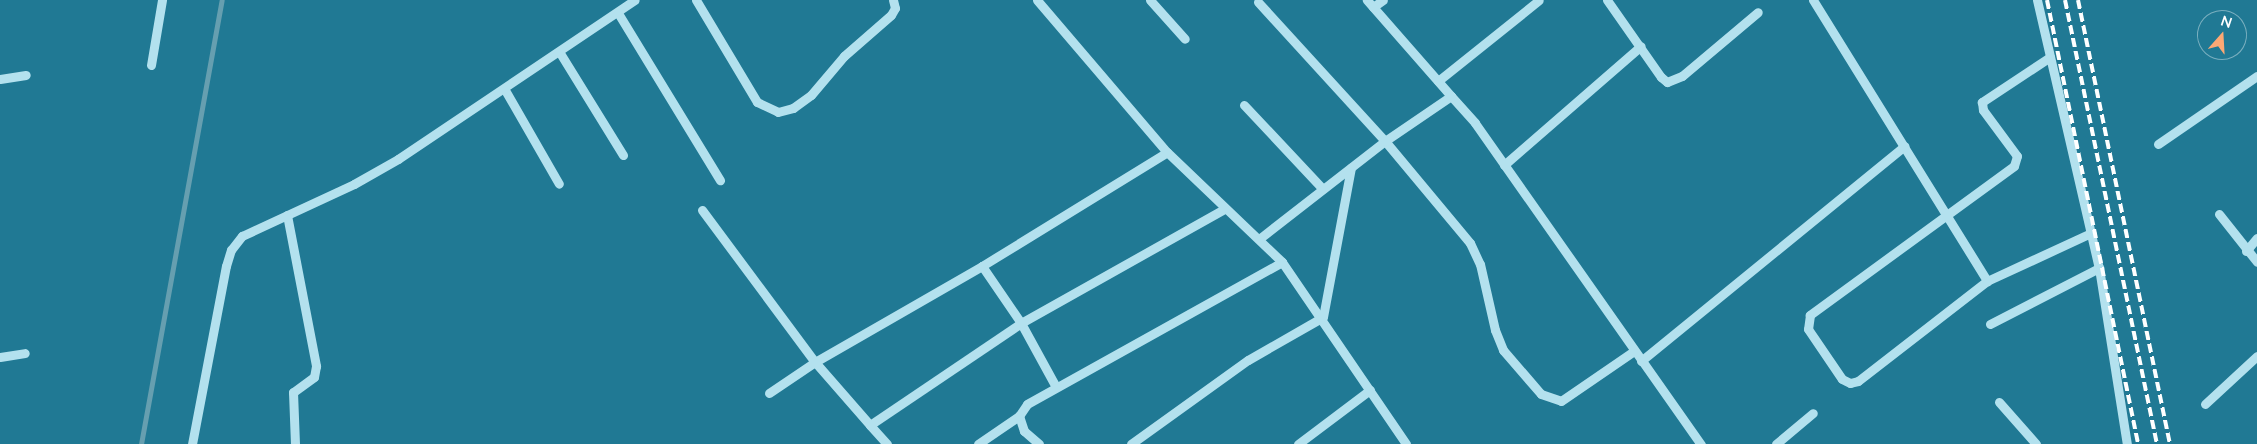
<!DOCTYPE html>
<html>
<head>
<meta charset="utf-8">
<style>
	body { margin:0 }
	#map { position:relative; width:2257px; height:444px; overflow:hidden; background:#207994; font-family:Lato,sans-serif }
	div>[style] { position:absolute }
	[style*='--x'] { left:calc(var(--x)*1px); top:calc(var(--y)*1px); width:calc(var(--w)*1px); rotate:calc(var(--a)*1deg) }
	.stream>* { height:5px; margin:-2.5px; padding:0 2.5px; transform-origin:2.5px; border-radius:2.5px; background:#669fb0 }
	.minor>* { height:9px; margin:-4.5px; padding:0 4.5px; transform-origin:4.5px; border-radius:4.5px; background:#b3e1ee }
	.rail>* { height:4px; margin-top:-2px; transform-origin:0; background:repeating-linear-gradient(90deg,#fff 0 9px,transparent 0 13px) }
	span { translate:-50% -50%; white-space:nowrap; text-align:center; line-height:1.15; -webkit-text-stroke:5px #207994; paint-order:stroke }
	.north { position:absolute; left:2197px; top:10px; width:50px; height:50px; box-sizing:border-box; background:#207994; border:1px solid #79afbf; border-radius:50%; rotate:19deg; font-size:14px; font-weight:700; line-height:20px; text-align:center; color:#fff }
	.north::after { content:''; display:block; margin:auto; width:18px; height:22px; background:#fca874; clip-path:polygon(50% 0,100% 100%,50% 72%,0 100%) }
</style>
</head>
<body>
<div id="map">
	<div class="stream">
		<i style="--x:141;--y:444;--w:451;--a:-79.7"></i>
	</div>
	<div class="minor">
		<i style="--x:696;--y:0;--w:119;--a:59.1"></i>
		<i style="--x:757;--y:102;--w:23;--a:25"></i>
		<i style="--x:778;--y:112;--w:16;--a:-15"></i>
		<i style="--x:793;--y:108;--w:22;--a:-36"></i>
		<i style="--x:811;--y:95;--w:51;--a:-49.8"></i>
		<i style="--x:844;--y:56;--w:62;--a:-41.1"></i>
		<i style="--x:891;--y:15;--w:8;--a:-60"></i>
		<i style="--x:895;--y:8;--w:8;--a:-104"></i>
		<i style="--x:1037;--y:0;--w:200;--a:49.5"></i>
		<i style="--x:1167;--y:152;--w:159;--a:43.7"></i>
		<i style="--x:1282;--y:262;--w:220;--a:55.7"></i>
		<i style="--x:1150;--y:0;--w:52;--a:48.1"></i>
		<i style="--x:1607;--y:0;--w:94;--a:55"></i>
		<i style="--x:1661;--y:77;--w:8;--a:40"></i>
		<i style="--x:1667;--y:82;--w:16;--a:-22"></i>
		<i style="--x:1682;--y:76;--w:99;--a:-40.1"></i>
		<i style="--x:1813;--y:0;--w:331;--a:58.2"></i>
		<i style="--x:2037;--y:0;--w:275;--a:77"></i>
		<i style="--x:2099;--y:268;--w:178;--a:81"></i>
		<i style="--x:1258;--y:2;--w:188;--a:47.6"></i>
		<i style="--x:1385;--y:141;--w:133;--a:50.2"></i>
		<i style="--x:1470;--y:243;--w:23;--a:65"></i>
		<i style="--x:1480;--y:264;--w:68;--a:77.2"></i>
		<i style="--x:1495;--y:330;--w:22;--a:68"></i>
		<i style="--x:1503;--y:350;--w:58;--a:49.2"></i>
		<i style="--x:1541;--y:394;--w:21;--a:19"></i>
		<i style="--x:1561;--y:401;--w:88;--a:-34.4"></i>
		<i style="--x:1373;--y:7;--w:12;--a:-35"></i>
		<i style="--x:618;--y:13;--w:196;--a:58.6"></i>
		<i style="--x:560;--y:53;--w:120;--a:58.3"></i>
		<i style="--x:2050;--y:57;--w:82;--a:146.5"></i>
		<i style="--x:1982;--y:102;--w:8;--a:83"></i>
		<i style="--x:1983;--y:110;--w:57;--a:53.5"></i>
		<i style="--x:2017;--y:156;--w:10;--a:107"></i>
		<i style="--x:2014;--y:166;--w:253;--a:143.9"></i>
		<i style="--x:1810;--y:315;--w:14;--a:98"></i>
		<i style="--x:1808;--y:329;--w:60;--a:55.8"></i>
		<i style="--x:1842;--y:379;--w:9;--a:27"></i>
		<i style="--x:1850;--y:383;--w:8;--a:-14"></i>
		<i style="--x:1858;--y:381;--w:163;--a:-37.8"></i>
		<i style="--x:1987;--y:281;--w:115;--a:-24.8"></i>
		<i style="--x:151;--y:65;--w:66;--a:-80.4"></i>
		<i style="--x:0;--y:79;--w:26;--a:-9"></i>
		<i style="--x:1438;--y:81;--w:129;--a:-38.7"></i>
		<i style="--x:505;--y:90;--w:108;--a:60.1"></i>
		<i style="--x:1451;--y:96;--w:36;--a:48"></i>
		<i style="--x:1475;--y:123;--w:393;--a:54.9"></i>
		<i style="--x:1244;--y:105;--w:115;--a:46.8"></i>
		<i style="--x:2158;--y:144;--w:120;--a:-34.5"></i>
		<i style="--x:1504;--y:165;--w:181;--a:-41"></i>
		<i style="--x:702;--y:210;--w:189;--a:53.4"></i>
		<i style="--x:815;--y:362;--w:84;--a:48.9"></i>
		<i style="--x:2219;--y:214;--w:61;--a:51.6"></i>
		<i style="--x:287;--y:215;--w:154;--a:79.1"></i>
		<i style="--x:316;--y:366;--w:11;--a:100"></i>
		<i style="--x:314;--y:377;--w:26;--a:144"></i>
		<i style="--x:293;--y:392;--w:52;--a:87.8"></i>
		<i style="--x:1259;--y:239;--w:160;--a:-37.9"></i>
		<i style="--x:1385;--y:141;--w:80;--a:-34.3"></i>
		<i style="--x:1451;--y:96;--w:128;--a:-131.2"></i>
		<i style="--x:2246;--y:251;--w:17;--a:-50"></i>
		<i style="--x:1990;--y:324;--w:123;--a:-27.2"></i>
		<i style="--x:0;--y:357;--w:25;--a:-9"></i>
		<i style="--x:1641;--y:361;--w:340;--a:-39.2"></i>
		<i style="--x:1056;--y:387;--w:73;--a:-118.7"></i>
		<i style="--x:1021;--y:323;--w:233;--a:-29.3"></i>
		<i style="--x:769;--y:393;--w:55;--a:-34"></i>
		<i style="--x:815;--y:362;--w:193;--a:-29.9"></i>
		<i style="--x:1999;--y:402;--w:56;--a:48.6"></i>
		<i style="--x:2205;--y:404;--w:71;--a:-42.7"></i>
		<i style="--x:192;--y:444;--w:181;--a:-79.2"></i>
		<i style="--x:226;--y:266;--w:17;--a:-73"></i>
		<i style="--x:231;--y:250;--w:18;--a:-52"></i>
		<i style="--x:242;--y:236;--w:123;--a:-24.9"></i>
		<i style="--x:354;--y:184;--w:51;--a:-29.6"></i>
		<i style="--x:398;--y:159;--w:285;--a:-33.9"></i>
		<i style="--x:887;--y:444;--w:25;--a:-132"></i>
		<i style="--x:870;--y:425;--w:182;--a:-34"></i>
		<i style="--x:1021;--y:323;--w:69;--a:-124.4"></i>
		<i style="--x:982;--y:266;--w:217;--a:-31.6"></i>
		<i style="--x:978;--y:444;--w:50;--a:-34.3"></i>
		<i style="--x:1039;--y:444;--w:20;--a:-139"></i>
		<i style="--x:1024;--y:431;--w:16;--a:-108"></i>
		<i style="--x:1019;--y:416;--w:14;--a:-56"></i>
		<i style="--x:1027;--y:404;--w:292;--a:-29.1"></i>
		<i style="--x:1131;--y:444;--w:144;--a:-35.7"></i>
		<i style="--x:1248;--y:360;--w:86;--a:-29.8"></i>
		<i style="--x:1323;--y:317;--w:152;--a:-79.4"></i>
		<i style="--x:1298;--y:444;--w:90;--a:-36.9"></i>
		<i style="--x:1776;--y:444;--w:48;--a:-40"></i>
	</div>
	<div class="rail">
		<i style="--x:2047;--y:0;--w:453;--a:78.4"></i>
		<i style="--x:2065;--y:0;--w:453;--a:78.3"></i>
		<i style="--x:2078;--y:0;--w:453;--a:78.3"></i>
	</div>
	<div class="north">N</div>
</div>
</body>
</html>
